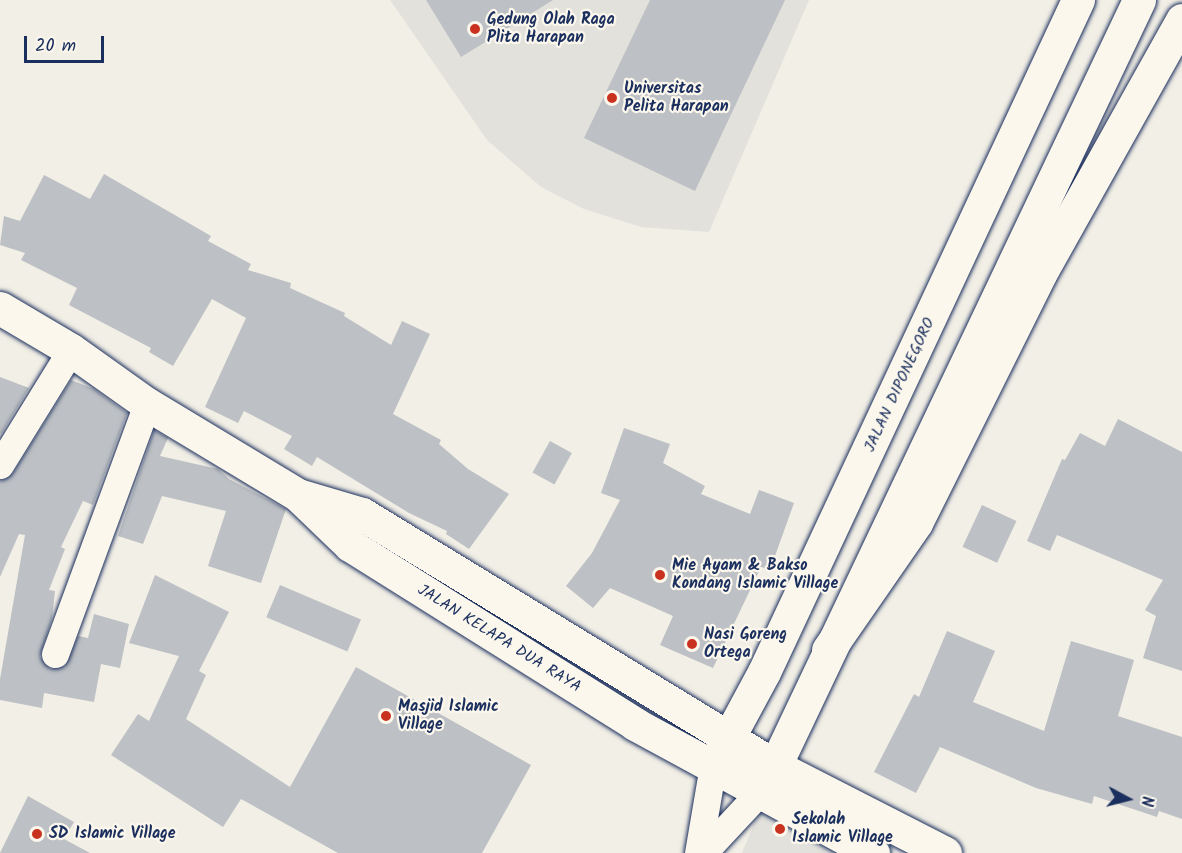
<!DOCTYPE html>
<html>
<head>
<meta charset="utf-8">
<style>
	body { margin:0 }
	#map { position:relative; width:1182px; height:853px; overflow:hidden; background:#f2efe6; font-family:Kalam,sans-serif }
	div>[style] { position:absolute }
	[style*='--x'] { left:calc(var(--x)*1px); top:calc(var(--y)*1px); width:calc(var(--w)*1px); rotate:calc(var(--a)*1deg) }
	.built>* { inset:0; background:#e2e1dc }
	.building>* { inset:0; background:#bdc0c4; transform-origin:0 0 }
	.roads { filter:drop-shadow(0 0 2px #1b2f5e) drop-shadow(0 0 2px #1b2f5e) }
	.minor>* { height:27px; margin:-13.5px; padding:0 13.5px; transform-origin:13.5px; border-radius:13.5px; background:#fbf7ec }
	.tertiary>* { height:33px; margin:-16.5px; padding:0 16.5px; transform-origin:16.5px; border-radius:16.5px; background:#fbf7ec }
	.primary>* { height:33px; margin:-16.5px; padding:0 16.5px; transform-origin:16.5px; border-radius:16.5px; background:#fbf7ec }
	.motorway>* { height:33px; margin:-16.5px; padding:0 16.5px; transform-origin:16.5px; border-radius:16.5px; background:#fbf7ec }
	.dots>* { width:16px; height:16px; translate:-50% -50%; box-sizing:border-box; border:3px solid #fbf7ec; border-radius:50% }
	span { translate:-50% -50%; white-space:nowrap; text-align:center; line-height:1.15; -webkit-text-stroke:4.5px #fbf7ec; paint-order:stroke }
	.poi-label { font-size:16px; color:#1b2f5e; font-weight:700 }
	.left { translate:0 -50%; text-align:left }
	.street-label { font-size:16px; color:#1b2f5e }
	.north { position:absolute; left:1098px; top:769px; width:60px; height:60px; -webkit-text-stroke:4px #fbf7ec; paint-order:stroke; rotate:97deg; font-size:16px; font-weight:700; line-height:24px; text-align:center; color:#1b2f5e }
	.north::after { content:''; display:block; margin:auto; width:21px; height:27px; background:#1b2f5e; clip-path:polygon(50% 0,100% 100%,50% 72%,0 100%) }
	.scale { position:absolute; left:24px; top:36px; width:80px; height:27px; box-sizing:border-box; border:3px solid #1b2f5e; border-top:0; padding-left:8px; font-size:18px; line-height:21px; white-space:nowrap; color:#1b2f5e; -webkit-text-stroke:4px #fbf7ec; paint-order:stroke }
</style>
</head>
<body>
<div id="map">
	<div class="built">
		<i style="clip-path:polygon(390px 0,809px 0,709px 232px,641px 227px,584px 209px,541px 187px,487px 140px)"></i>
		<i style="clip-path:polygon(762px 804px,853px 853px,742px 853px)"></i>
	</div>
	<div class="building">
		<i style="clip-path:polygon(426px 0,553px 0,461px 57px)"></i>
		<i style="clip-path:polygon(650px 0,785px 0,695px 191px,584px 138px)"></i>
		<i style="clip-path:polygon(104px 174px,211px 236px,208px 241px,251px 264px,248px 270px,291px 283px,290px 288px,345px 313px,344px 316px,391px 345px,402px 321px,430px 334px,393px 414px,441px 440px,439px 444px,468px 469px,509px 494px,469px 549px,446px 534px,447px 531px,409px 513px,317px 457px,312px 466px,284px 449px,292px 436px,244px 411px,238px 423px,205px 407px,246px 318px,212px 299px,173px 366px,149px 352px,151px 348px,69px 305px,77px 288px,21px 260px,25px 253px,0 245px,4px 216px,20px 221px,44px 175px,90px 199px)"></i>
		<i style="clip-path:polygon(0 377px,29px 388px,1px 434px,0 433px)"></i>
		<i style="clip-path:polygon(71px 380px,94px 389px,127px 413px,93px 505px,83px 501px,61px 547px,65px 549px,49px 590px,55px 591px,52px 618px,40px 657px,50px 669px,65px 666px,78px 636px,88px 638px,94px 614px,129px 624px,120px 668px,101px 664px,94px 702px,44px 693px,42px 708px,0 700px,0 679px,25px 535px,19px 534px,0 577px,0 481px,13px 473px)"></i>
		<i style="clip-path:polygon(1118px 419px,1182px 452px,1182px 671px,1143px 658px,1156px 616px,1145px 610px,1163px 580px,1057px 535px,1050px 551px,1027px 541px,1062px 459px,1065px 460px,1080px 433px,1105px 446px)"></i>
		<i style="clip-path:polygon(624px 428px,670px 444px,663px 463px,705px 486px,701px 494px,750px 514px,759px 490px,794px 503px,770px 570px,761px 567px,713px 668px,660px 645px,673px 616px,610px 588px,593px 608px,566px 586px,592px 553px,620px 500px,601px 493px)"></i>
		<i style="clip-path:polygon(154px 430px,168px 438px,160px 456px,218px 469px,229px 479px,286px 509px,261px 583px,208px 566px,226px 511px,162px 496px,143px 544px,118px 536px)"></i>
		<i style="left:550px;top:441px;width:25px;height:36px;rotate:29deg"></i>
		<i style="left:982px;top:505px;width:38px;height:46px;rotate:25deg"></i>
		<i style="clip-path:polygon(155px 575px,229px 612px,199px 671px,206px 675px,186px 719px,290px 787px,356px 667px,531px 765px,482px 853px,338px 853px,241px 799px,223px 827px,111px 755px,138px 714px,149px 721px,179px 656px,129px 643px)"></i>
		<i style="left:280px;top:585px;width:88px;height:35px;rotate:23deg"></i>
		<i style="clip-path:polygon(947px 631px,995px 651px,973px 702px,1044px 731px,1071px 641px,1134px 660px,1118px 716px,1182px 737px,1182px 819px,1159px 811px,1157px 817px,1094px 796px,1092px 804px,1036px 788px,940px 747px,916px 793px,874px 772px,914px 694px,919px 697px)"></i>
		<i style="clip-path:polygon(28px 796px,74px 822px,64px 839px,90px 853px,0 853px)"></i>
	</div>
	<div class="roads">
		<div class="minor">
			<i style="--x:0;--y:465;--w:135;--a:-58.3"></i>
			<i style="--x:55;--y:654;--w:266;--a:-69.8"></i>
			<i style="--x:698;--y:853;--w:89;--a:-80.3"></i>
			<i style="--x:703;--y:853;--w:82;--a:-47"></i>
		</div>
		<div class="tertiary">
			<i style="--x:716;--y:761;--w:101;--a:-61.7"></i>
			<i style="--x:764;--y:672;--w:742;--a:-64.96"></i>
			<i style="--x:775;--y:766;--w:848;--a:-64.58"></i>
		</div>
		<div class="primary">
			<i style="--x:0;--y:308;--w:82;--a:30.6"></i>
			<i style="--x:71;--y:350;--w:93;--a:35.4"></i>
			<i style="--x:147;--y:404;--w:176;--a:31.1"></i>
			<i style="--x:298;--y:495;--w:67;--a:16.5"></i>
			<i style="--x:362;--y:514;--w:484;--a:31.4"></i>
			<i style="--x:775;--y:766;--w:191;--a:27.1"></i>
			<i style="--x:301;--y:498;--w:68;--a:43.8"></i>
			<i style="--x:350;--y:545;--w:337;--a:32.1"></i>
			<i style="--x:635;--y:724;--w:271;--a:28.5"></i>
		</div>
		<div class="motorway">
			<i style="--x:828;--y:650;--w:155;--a:-55.3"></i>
			<i style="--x:916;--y:523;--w:278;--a:-63.5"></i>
			<i style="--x:1040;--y:274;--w:291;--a:-60.8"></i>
		</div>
	</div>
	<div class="dots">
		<i style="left:475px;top:29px;background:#c8321e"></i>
		<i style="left:612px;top:98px;background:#c8321e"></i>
		<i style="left:660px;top:575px;background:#c8321e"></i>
		<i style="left:692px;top:644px;background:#c8321e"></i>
		<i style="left:386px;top:716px;background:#c8321e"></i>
		<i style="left:780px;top:829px;background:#c8321e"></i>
		<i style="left:37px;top:834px;background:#c8321e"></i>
	</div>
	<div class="poi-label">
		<span class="left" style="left:487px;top:29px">Gedung Olah Raga<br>Plita Harapan</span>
		<span class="left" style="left:624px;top:98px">Universitas<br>Pelita Harapan</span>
		<span class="left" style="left:672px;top:575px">Mie Ayam &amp; Bakso<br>Kondang Islamic Village</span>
		<span class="left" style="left:704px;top:644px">Nasi Goreng<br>Ortega</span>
		<span class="left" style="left:398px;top:716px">Masjid Islamic<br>Village</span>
		<span class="left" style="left:792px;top:829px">Sekolah<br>Islamic Village</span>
		<span class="left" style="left:49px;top:834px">SD Islamic Village</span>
	</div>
	<div class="street-label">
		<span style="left:900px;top:385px;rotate:-65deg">JALAN DIPONEGORO</span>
		<span style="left:499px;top:639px;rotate:32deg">JALAN KELAPA DUA RAYA</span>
	</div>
	<div class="north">N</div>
	<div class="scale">20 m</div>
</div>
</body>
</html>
